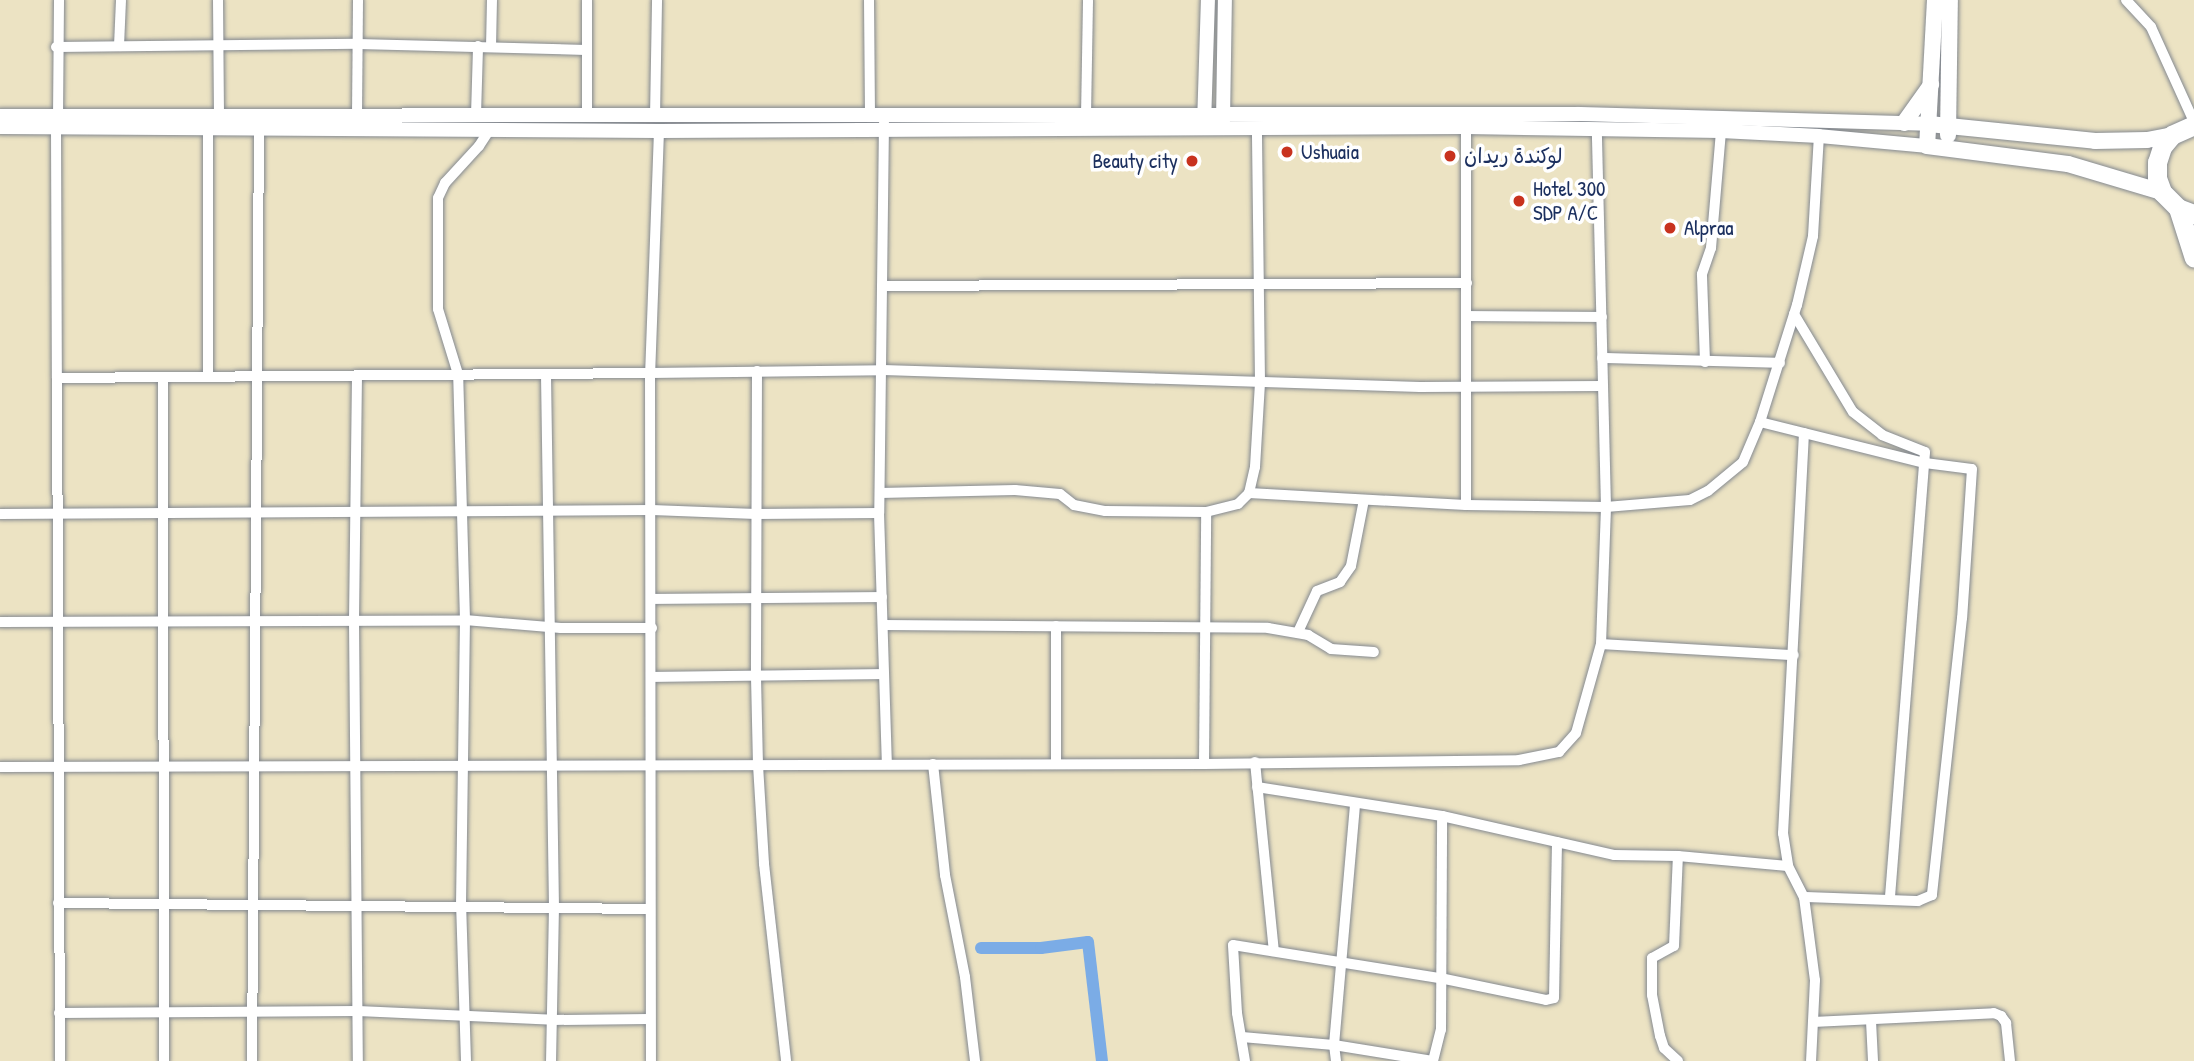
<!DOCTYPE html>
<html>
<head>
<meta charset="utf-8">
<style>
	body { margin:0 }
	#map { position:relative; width:2194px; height:1061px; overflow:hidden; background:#ece3c3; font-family:"Patrick Hand","Playpen Sans Arabic",sans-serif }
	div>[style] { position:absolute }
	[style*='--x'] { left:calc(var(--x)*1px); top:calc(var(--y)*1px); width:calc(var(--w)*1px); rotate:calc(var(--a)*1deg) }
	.canal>* { height:12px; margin:-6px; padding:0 6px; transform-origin:6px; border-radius:6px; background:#7bace6 }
	.roads { filter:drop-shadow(0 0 2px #848990) drop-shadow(0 0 2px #848990) }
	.street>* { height:10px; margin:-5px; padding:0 5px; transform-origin:5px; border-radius:5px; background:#fff }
	.secondary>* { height:14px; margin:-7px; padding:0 7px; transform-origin:7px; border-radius:7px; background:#fff }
	.primary>* { height:16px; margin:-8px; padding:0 8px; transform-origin:8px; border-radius:8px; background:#fff }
	.highway>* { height:19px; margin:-9.5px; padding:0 9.5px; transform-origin:9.5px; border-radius:9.5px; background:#fff }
	.dots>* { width:19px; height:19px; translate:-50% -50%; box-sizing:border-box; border:4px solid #fff; border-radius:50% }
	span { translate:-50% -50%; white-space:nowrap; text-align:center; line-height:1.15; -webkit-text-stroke:7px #fff; paint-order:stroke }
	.poi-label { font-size:21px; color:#1b2f5e }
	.left { translate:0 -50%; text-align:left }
	.right { translate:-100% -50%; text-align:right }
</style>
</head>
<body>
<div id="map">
	<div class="canal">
		<i style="--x:981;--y:948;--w:60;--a:0"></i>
		<i style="--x:1041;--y:948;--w:47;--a:-7.3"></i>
		<i style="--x:1088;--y:942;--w:120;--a:83.3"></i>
	</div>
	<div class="roads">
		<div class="street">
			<i style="--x:218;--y:0;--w:114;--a:89.5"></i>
			<i style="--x:587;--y:0;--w:116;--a:90"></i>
			<i style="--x:869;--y:0;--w:117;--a:89.5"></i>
			<i style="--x:2126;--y:0;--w:37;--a:47"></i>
			<i style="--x:2151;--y:27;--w:104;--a:65.6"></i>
			<i style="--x:119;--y:46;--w:46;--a:-87.5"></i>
			<i style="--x:56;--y:47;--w:302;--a:-0.6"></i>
			<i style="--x:358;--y:44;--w:228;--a:1.5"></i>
			<i style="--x:491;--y:47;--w:47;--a:-88.8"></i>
			<i style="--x:357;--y:115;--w:115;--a:-89.5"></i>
			<i style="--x:476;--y:115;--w:69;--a:-88.3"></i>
			<i style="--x:58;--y:116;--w:116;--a:-89.5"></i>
			<i style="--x:1086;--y:116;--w:116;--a:-89"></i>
			<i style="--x:655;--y:117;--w:117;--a:-89"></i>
			<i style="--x:884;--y:123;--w:390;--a:90.7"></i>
			<i style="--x:879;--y:513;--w:251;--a:88.2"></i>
			<i style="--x:208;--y:127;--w:249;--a:90"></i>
			<i style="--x:56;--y:128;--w:250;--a:89.8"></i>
			<i style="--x:57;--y:378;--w:593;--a:-0.48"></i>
			<i style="--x:650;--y:373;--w:688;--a:89.92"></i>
			<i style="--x:659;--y:131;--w:242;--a:92.1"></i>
			<i style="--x:650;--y:373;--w:233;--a:-0.7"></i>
			<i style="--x:883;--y:370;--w:537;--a:1.81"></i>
			<i style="--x:1420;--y:387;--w:183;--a:-0.3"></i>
			<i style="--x:882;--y:286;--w:585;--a:-0.29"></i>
			<i style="--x:1794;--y:314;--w:114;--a:59"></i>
			<i style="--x:1853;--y:412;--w:37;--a:38"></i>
			<i style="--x:1882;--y:435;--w:46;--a:21.6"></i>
			<i style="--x:1925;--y:452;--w:449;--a:94.5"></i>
			<i style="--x:1467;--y:316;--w:135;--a:0.4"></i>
			<i style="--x:1602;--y:358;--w:178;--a:1.6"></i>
			<i style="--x:1705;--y:362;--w:88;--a:-92"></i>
			<i style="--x:1702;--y:274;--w:28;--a:-71"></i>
			<i style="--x:1711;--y:248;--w:117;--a:-85.1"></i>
			<i style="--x:757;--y:371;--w:306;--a:90.2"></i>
			<i style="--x:756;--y:677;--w:88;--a:88.7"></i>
			<i style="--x:758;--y:765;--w:99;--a:86.5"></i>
			<i style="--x:764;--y:864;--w:198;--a:83.6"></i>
			<i style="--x:357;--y:375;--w:246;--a:90.7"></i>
			<i style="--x:354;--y:621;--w:440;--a:89.5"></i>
			<i style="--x:546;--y:375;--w:532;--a:89.14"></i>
			<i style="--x:554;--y:907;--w:154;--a:91.1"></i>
			<i style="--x:163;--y:377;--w:684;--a:89.92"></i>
			<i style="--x:57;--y:378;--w:683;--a:89.75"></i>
			<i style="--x:1760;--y:422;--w:170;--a:14"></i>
			<i style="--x:1925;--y:463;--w:47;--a:7.3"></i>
			<i style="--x:1972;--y:469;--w:149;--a:93.8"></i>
			<i style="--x:1962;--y:618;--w:279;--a:96.2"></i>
			<i style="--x:1932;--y:895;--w:15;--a:157"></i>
			<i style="--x:1918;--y:901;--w:114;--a:-178"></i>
			<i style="--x:1804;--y:433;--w:401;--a:93"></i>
			<i style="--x:1783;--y:833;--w:33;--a:81"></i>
			<i style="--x:1788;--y:866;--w:35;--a:63"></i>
			<i style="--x:1804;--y:897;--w:84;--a:82.5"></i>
			<i style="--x:1815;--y:980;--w:81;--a:92.8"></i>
			<i style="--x:880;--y:493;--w:135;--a:-1.3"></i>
			<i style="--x:1015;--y:490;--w:45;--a:5.1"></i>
			<i style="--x:1060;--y:494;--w:18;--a:38"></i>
			<i style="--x:1074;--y:505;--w:32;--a:11"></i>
			<i style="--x:1105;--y:511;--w:101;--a:0.6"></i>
			<i style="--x:1206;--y:512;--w:33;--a:-14"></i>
			<i style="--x:1238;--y:504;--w:16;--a:-45"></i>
			<i style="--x:1249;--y:493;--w:27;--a:-77"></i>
			<i style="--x:1255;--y:467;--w:85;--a:-86.6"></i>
			<i style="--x:1260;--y:382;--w:255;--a:-90.7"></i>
			<i style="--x:1249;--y:493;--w:217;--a:3.2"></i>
			<i style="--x:1466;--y:505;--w:140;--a:0.8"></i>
			<i style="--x:1606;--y:507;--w:378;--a:-91.4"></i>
			<i style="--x:1466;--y:505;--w:378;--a:-90"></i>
			<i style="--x:0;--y:514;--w:652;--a:-0.35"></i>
			<i style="--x:652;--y:510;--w:104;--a:2.2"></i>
			<i style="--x:756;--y:514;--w:123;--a:-0.5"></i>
			<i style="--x:651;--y:599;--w:231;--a:-0.5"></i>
			<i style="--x:0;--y:622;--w:465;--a:-0.2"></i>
			<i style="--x:465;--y:620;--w:96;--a:4.8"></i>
			<i style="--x:561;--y:628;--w:91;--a:0"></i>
			<i style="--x:883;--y:625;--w:385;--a:0.4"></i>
			<i style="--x:1268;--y:628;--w:41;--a:9.9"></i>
			<i style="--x:1308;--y:635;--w:27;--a:31"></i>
			<i style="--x:1331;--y:649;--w:43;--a:4"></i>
			<i style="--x:1298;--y:632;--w:45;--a:-65.1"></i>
			<i style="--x:1317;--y:591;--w:25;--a:-21"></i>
			<i style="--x:1340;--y:582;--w:19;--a:-55"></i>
			<i style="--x:1351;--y:566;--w:67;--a:-78.9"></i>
			<i style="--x:1601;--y:644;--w:193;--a:3.3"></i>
			<i style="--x:652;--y:677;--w:231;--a:-0.7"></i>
			<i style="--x:1255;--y:762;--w:190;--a:84.3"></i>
			<i style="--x:933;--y:764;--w:112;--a:83.8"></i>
			<i style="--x:945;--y:875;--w:104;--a:78.9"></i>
			<i style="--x:965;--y:977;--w:85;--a:83.2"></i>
			<i style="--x:1056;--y:764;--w:138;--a:-90"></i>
			<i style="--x:1204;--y:764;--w:252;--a:-89.5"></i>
			<i style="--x:0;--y:767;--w:1204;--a:-0.14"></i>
			<i style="--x:1204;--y:764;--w:315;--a:-0.7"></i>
			<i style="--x:1519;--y:760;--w:41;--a:-11.3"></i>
			<i style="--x:1559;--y:752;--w:25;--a:-48"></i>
			<i style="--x:1576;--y:733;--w:92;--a:-74.3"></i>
			<i style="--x:1601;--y:644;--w:137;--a:-87.9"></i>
			<i style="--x:1606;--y:507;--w:84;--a:-4.8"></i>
			<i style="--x:1690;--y:500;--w:20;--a:-27"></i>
			<i style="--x:1708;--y:491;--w:45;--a:-39.6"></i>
			<i style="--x:1743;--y:462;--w:43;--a:-67"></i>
			<i style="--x:1760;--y:422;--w:123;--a:-72.5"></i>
			<i style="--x:1797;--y:305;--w:71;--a:-76.9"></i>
			<i style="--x:1813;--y:236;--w:100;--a:-86.6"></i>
			<i style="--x:1257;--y:787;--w:187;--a:8.9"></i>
			<i style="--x:1442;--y:816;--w:176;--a:12.8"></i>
			<i style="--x:1614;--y:855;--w:64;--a:0.9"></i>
			<i style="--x:1678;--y:856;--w:110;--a:5.2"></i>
			<i style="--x:58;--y:903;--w:590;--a:0.58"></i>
			<i style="--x:59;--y:1013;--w:299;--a:-0.4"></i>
			<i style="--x:358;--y:1011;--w:195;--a:2.6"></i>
			<i style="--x:553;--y:1020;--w:96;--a:-0.6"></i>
			<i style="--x:1871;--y:1021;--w:40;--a:87.1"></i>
			<i style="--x:1813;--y:1022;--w:181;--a:-2.8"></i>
			<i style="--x:1994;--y:1013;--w:8;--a:23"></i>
			<i style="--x:2001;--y:1016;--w:9;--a:54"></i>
			<i style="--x:2006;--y:1023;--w:38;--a:84"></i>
			<i style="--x:1242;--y:1037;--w:92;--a:5"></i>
			<i style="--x:1334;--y:1045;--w:100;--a:9.2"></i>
			<i style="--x:252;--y:1061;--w:934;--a:-89.57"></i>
			<i style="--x:466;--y:1061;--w:156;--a:-91.8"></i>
			<i style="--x:461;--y:905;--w:285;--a:-89.2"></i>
			<i style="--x:465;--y:620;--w:246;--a:-91.6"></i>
			<i style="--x:458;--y:374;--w:68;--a:-107.1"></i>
			<i style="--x:438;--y:309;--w:111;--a:-90"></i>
			<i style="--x:438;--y:198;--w:17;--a:-65"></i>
			<i style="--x:445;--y:183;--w:50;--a:-47.4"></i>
			<i style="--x:479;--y:146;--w:20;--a:-57"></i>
			<i style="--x:1245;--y:1061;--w:49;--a:-99.5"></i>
			<i style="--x:1237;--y:1013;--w:68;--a:-93.4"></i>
			<i style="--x:1233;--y:945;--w:210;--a:9.1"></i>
			<i style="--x:1440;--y:978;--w:108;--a:11.7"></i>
			<i style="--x:1546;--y:1000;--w:8;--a:-14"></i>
			<i style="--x:1554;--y:998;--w:156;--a:-88.9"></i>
			<i style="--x:1336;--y:1061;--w:16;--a:-97"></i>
			<i style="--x:1334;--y:1045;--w:243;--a:-85"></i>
			<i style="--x:1433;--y:1061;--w:32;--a:-76"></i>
			<i style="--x:1441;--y:1030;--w:214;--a:-89.7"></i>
			<i style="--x:1678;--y:1061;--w:19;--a:-137"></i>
			<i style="--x:1664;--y:1048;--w:13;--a:-108"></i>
			<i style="--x:1660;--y:1036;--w:42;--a:-101"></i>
			<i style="--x:1652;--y:995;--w:37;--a:-90"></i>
			<i style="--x:1652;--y:958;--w:25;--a:-29"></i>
			<i style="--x:1674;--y:946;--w:90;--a:-87.5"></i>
		</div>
		<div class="secondary">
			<i style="--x:0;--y:116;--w:1579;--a:-0.07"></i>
			<i style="--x:1579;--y:114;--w:350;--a:1.6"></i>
			<i style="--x:1223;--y:121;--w:121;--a:-89.1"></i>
			<i style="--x:1204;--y:125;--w:125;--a:-88.2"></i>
			<i style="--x:0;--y:127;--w:659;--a:0.35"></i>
			<i style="--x:659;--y:131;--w:807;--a:-0.28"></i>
			<i style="--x:1466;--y:127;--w:255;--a:0.9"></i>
			<i style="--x:1721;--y:131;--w:98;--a:2.9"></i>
			<i style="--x:1819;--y:136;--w:108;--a:5.3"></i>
		</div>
		<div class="primary">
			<i style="--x:1935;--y:0;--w:146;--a:93.1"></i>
			<i style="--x:1927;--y:146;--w:142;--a:7.3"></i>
			<i style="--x:2068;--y:164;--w:98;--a:16.6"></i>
			<i style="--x:1904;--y:123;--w:47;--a:-54.6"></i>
			<i style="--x:1929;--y:124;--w:167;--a:5.8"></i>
			<i style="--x:2095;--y:141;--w:52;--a:-1.1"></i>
			<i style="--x:2147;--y:140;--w:25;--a:-11"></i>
			<i style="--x:1948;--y:135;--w:135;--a:-89.2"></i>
		</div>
		<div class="highway">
			<i style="--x:2194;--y:125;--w:24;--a:156"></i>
			<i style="--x:2172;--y:135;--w:16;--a:130"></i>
			<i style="--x:2162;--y:147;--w:16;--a:108"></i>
			<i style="--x:2157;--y:162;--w:16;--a:90"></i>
			<i style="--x:2157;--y:178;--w:15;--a:70"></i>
			<i style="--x:2162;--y:192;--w:23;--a:45"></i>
			<i style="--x:2178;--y:208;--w:17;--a:21"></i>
			<i style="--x:2178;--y:208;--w:52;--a:72.3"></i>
		</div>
	</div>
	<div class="dots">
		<i style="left:1287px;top:152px;background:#c8321e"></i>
		<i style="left:1450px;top:156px;background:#c8321e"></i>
		<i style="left:1192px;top:161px;background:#c8321e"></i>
		<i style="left:1519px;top:201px;background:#c8321e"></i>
		<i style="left:1670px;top:228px;background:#c8321e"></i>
	</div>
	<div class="poi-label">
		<span class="left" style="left:1301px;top:152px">Ushuaia</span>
		<span class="left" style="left:1464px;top:156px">لوكندة ريدان</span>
		<span class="right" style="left:1178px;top:161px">Beauty city</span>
		<span class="left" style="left:1533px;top:201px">Hotel 300<br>SDP A/C</span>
		<span class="left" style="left:1684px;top:228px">Alpraa</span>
	</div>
</div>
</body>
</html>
